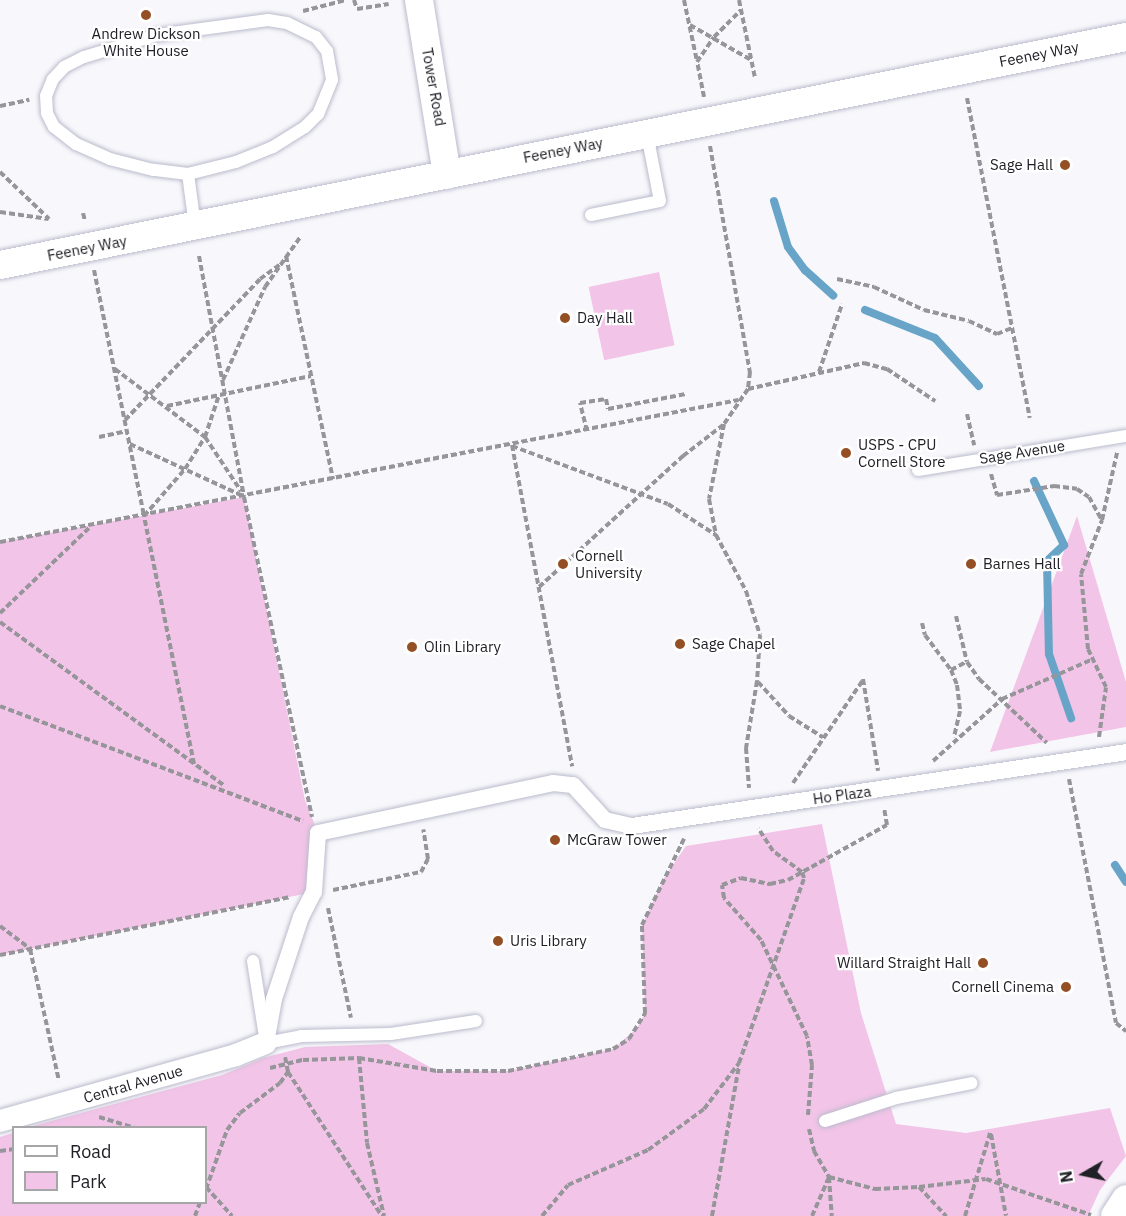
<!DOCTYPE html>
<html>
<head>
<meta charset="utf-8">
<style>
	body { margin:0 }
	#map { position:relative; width:1126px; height:1216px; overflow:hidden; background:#f8f8fc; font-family:"IBM Plex Sans",sans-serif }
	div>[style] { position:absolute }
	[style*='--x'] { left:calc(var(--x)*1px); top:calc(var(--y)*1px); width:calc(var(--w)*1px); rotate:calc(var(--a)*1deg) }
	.green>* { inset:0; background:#f2c4e7; transform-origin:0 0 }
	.stream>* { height:8px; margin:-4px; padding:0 4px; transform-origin:4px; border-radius:4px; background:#67a4c8 }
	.path>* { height:4px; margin-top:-2px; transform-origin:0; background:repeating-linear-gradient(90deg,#95959a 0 6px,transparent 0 9px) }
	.roads { filter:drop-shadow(0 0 2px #bbbbcd) drop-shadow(0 0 2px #bbbbcd) }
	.service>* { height:12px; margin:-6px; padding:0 6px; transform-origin:6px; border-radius:6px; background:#fff }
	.pedestrian>* { height:16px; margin:-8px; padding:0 8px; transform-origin:8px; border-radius:8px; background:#fff }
	.minor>* { height:22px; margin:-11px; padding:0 11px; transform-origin:11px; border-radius:11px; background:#fff }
	.tertiary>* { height:28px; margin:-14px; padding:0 14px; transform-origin:14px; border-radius:14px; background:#fff }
	.dots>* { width:16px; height:16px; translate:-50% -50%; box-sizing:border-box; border:3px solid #fff; border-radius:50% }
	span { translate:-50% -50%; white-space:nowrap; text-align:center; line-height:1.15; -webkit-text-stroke:4.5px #fff; paint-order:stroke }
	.poi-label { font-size:15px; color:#202027 }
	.right { translate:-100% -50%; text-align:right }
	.left { translate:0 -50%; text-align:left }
	.street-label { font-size:15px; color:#202027 }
	.legend { position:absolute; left:12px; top:1126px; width:195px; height:78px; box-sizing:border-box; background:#fff; border:2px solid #a6a6a9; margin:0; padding:8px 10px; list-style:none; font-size:18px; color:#202027 }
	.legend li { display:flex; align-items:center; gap:12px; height:30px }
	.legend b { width:30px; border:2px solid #a6a6a9 }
	.north { position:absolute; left:1054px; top:1144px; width:60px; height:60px; -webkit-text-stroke:4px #fff; paint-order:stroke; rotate:261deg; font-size:16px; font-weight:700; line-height:24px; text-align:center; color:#202027 }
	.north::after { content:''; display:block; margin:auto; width:21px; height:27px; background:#202027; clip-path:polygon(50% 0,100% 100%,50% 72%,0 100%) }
</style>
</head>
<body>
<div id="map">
	<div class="green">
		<i style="left:659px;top:272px;width:75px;height:72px;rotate:78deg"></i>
		<i style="clip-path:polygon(244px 497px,305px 800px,318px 833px,314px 892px,0 955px,0 542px)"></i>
		<i style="clip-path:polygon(1077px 516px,1126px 682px,1126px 727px,990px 752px)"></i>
		<i style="clip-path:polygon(822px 824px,861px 1013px,896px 1124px,966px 1133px,1110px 1108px,1126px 1156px,1100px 1190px,1088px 1216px,0 1216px,0 1137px,13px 1133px,14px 1202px,206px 1202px,206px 1128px,29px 1127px,222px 1075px,263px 1058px,305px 1047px,388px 1044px,437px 1071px,508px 1071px,613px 1049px,637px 1028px,645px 1013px,642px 925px,664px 878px,686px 846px)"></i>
	</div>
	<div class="stream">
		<i style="--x:774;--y:201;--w:48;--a:73.1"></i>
		<i style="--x:788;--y:247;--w:29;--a:54"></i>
		<i style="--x:805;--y:270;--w:38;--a:42"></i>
		<i style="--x:865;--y:310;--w:75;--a:21.8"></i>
		<i style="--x:935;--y:338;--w:65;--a:47.5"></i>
		<i style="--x:1034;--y:481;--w:71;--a:64.9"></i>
		<i style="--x:1064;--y:545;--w:23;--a:137"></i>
		<i style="--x:1047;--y:561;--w:93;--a:88.8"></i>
		<i style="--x:1049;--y:654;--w:68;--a:71"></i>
		<i style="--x:1115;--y:865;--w:20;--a:57"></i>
	</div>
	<div class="path">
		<i style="--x:354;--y:0;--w:9;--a:72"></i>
		<i style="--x:357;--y:9;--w:32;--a:-9"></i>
		<i style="--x:684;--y:0;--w:62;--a:78"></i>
		<i style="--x:739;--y:0;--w:80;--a:78.4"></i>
		<i style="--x:303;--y:11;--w:44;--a:-14.3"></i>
		<i style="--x:690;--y:25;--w:70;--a:29.8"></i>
		<i style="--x:704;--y:97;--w:36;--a:-101"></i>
		<i style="--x:697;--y:62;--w:30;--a:-56"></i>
		<i style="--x:714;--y:37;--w:38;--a:-45"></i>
		<i style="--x:967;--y:98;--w:326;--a:78.9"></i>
		<i style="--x:0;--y:106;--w:30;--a:-12"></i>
		<i style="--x:710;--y:146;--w:230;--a:80"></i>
		<i style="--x:750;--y:372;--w:17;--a:97"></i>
		<i style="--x:748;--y:389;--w:42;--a:124.4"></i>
		<i style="--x:724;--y:424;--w:76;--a:101.3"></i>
		<i style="--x:709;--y:499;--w:37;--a:79"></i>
		<i style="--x:716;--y:535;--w:64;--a:61.8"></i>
		<i style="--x:746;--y:591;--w:46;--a:72.3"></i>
		<i style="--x:760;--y:635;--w:46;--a:93.7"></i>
		<i style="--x:757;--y:681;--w:68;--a:99.3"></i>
		<i style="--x:746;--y:748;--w:40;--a:85.7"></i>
		<i style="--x:0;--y:172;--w:68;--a:43.8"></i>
		<i style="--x:0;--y:212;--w:49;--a:8.3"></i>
		<i style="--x:83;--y:213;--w:8;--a:76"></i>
		<i style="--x:199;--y:256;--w:245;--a:79.4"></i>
		<i style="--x:244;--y:497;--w:327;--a:78"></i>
		<i style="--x:286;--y:256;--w:228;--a:78.1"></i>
		<i style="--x:94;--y:270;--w:250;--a:78.5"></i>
		<i style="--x:837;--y:279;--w:38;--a:12"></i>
		<i style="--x:874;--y:287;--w:55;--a:24.7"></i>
		<i style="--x:924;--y:310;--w:46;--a:13.7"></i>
		<i style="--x:969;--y:321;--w:31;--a:25"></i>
		<i style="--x:997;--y:334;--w:16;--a:-22"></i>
		<i style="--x:115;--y:369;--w:113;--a:37.1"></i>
		<i style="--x:205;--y:437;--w:65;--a:56.3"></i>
		<i style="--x:819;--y:372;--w:72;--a:-71.3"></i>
		<i style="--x:223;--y:380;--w:102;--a:-65.7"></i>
		<i style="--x:265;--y:287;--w:62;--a:-54.8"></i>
		<i style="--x:748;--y:389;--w:119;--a:-12.6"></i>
		<i style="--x:864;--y:363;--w:24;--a:15"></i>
		<i style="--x:887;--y:369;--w:58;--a:33.7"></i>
		<i style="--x:167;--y:406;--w:147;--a:-11.8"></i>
		<i style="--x:967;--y:414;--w:32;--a:77"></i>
		<i style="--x:125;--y:420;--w:195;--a:-46.2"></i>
		<i style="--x:260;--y:279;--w:24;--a:-36"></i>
		<i style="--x:587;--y:431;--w:29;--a:-104"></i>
		<i style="--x:580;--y:403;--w:26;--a:-9"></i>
		<i style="--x:606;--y:399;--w:10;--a:79"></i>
		<i style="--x:608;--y:409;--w:79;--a:-10.9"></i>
		<i style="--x:99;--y:437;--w:30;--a:-12"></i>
		<i style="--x:130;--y:444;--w:124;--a:24.7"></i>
		<i style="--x:512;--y:445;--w:327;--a:79.4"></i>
		<i style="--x:512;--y:446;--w:166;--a:20.4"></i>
		<i style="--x:668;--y:504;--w:57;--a:32.9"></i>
		<i style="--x:991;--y:474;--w:22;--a:74"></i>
		<i style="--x:997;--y:495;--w:58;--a:-9"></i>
		<i style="--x:1054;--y:486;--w:23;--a:7"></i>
		<i style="--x:1077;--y:489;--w:14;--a:34"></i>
		<i style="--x:1089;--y:497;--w:25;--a:61"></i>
		<i style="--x:0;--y:542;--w:752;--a:-10.89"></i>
		<i style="--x:539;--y:587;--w:195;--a:-42.3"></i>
		<i style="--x:683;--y:456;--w:51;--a:-37.8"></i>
		<i style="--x:0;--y:613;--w:124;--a:-43.7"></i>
		<i style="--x:956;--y:616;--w:47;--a:76.6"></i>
		<i style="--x:967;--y:662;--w:21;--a:55"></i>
		<i style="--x:979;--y:679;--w:93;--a:43.3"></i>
		<i style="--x:0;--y:622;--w:278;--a:36.1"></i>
		<i style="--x:922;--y:623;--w:12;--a:76"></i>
		<i style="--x:925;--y:635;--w:44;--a:53.4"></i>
		<i style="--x:951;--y:670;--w:16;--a:68"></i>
		<i style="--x:957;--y:685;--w:26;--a:83"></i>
		<i style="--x:960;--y:711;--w:27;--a:103"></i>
		<i style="--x:951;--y:670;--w:17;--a:-28"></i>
		<i style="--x:863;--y:679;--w:93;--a:80.7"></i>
		<i style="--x:758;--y:682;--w:46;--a:47.6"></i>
		<i style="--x:789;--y:716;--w:40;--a:32"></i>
		<i style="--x:0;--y:706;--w:324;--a:20.8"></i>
		<i style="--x:1099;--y:737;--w:50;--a:-82"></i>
		<i style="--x:1106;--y:687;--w:42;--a:-115.3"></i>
		<i style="--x:1088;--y:649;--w:75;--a:-95.3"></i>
		<i style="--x:1081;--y:574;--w:58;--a:-68.7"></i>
		<i style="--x:1102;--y:520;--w:69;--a:-77.4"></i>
		<i style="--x:933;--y:761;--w:93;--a:-41.9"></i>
		<i style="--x:1002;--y:699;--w:97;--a:-23.7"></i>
		<i style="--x:194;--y:764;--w:253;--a:-101.4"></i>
		<i style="--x:144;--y:516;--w:62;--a:-48.9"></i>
		<i style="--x:185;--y:469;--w:38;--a:-58"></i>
		<i style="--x:205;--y:437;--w:44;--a:-71.6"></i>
		<i style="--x:1069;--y:779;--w:248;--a:79.1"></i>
		<i style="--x:1116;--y:1023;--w:13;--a:39"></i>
		<i style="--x:793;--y:783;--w:125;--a:-55.8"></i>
		<i style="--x:333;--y:890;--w:90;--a:-11.6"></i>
		<i style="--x:421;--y:872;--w:15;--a:-62"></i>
		<i style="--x:428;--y:859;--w:30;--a:-99"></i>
		<i style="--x:328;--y:908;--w:112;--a:78.2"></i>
		<i style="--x:0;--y:926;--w:38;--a:37"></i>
		<i style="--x:30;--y:949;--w:135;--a:77.6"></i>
		<i style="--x:0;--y:955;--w:296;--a:-11.3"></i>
		<i style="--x:359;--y:1058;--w:85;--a:84.6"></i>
		<i style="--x:367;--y:1143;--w:75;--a:76.9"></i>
		<i style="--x:270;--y:1068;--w:34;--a:-14"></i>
		<i style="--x:303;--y:1060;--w:56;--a:-2"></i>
		<i style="--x:359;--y:1058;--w:79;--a:9.5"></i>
		<i style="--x:437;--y:1071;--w:71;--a:0"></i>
		<i style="--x:508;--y:1071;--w:107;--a:-11.8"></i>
		<i style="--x:613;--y:1049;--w:19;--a:-32"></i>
		<i style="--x:629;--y:1039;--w:31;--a:-58"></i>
		<i style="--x:645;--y:1013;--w:88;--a:-92"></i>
		<i style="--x:642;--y:925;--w:96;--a:-64"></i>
		<i style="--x:288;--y:1072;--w:172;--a:56.9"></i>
		<i style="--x:808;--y:1115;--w:50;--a:-85.4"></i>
		<i style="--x:812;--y:1065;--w:29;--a:-100"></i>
		<i style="--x:807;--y:1036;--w:106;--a:-115.6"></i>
		<i style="--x:761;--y:940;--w:56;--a:-131.4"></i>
		<i style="--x:724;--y:898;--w:13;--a:-99"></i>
		<i style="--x:722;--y:885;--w:20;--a:-20"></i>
		<i style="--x:741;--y:878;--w:30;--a:12"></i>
		<i style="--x:770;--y:884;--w:18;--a:-13"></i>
		<i style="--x:788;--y:880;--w:113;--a:-29.1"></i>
		<i style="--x:887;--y:825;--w:17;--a:-100"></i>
		<i style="--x:99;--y:1117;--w:39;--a:17"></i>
		<i style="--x:809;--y:1129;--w:23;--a:77"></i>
		<i style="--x:814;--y:1151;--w:30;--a:60"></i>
		<i style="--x:829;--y:1177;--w:39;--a:86"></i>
		<i style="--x:991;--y:1134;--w:83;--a:79.6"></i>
		<i style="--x:0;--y:1151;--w:14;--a:-8"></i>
		<i style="--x:206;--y:1187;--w:39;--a:48"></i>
		<i style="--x:919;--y:1187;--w:67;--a:-6.8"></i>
		<i style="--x:986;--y:1179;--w:111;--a:18.9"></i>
		<i style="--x:206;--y:1189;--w:63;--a:-70.4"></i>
		<i style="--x:227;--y:1130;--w:21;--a:-53"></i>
		<i style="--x:240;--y:1113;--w:50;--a:-36.9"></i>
		<i style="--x:280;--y:1083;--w:14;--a:-54"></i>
		<i style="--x:288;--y:1072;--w:16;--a:-101"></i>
		<i style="--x:195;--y:1216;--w:15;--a:-70"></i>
		<i style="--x:542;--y:1216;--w:40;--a:-50"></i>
		<i style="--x:568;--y:1185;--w:87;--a:-23.6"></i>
		<i style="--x:648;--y:1150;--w:69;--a:-36.2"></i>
		<i style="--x:704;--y:1109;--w:58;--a:-52.7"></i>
		<i style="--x:739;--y:1063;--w:196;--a:-70.6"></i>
		<i style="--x:804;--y:878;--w:6;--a:-108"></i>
		<i style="--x:802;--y:872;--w:36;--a:-144"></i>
		<i style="--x:773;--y:851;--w:27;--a:-123"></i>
		<i style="--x:712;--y:1216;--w:152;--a:-79.8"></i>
		<i style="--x:812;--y:1216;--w:43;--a:-66.4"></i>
		<i style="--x:829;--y:1177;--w:48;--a:14.6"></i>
		<i style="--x:875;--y:1189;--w:44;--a:-2.6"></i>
		<i style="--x:919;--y:1187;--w:40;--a:47"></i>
		<i style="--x:965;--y:1216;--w:87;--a:-73.2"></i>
	</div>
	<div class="roads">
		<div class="service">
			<i style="--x:268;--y:20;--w:19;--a:9"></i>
			<i style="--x:287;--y:23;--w:32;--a:26"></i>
			<i style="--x:316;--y:37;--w:18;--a:52"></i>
			<i style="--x:327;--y:51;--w:29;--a:80"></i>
			<i style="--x:332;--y:80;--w:37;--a:112"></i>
			<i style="--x:318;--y:114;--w:18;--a:135"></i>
			<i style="--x:305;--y:127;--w:38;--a:148"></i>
			<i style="--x:273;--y:147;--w:40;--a:158"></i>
			<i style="--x:236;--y:162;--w:49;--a:166"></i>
			<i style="--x:188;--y:174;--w:35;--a:-173"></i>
			<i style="--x:153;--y:170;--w:44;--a:-165.7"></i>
			<i style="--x:110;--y:159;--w:37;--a:-156"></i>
			<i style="--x:76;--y:144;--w:28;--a:-142"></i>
			<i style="--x:54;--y:127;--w:16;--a:-117"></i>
			<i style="--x:47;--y:113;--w:17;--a:-93"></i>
			<i style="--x:46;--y:96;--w:18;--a:-68"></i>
			<i style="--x:53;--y:79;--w:16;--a:-47"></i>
			<i style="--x:64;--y:67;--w:22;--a:-27"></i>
			<i style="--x:84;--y:57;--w:76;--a:-16.8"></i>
			<i style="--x:157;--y:35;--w:112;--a:-7.7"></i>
			<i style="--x:188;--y:174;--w:52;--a:82.3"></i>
			<i style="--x:591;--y:215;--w:70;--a:-11.5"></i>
			<i style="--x:660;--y:201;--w:68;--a:-101"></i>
			<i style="--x:918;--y:470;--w:211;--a:-9.3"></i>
			<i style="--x:253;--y:961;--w:83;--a:81"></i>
			<i style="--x:266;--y:1043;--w:36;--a:-11"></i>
			<i style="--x:301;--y:1036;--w:90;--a:-1.3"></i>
			<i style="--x:391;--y:1034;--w:86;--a:-8.7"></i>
			<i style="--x:825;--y:1121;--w:75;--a:-17.9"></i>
			<i style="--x:896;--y:1098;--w:77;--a:-11.2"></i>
		</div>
		<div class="pedestrian">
			<i style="--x:266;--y:1043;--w:45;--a:-79.7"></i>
			<i style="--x:274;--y:999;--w:86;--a:-71.8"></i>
			<i style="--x:301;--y:917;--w:28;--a:-63"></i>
			<i style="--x:314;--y:892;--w:59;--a:-86.1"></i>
			<i style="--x:318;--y:833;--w:240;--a:-12"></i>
			<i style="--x:553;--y:783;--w:20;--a:6"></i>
			<i style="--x:573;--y:785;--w:47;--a:47.6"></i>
			<i style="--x:605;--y:820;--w:28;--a:13"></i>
			<i style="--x:632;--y:826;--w:500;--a:-8.5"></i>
		</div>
		<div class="minor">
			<i style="--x:0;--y:1121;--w:245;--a:-15.6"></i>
			<i style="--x:236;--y:1055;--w:32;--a:-22"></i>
		</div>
		<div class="tertiary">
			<i style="--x:419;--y:0;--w:177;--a:80.9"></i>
			<i style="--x:0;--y:265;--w:1149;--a:-11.45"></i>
			<i style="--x:1115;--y:1216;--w:20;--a:-57"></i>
		</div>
	</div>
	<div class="dots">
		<i style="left:146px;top:15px;background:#944f25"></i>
		<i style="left:1065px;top:165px;background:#944f25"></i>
		<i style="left:565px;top:318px;background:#944f25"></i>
		<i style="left:846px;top:453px;background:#944f25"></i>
		<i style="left:563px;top:564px;background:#944f25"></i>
		<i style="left:971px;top:564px;background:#944f25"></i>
		<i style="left:680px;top:644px;background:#944f25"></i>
		<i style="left:412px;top:647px;background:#944f25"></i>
		<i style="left:555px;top:840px;background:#944f25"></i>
		<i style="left:498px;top:941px;background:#944f25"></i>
		<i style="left:983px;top:963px;background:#944f25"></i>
		<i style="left:1066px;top:987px;background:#944f25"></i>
	</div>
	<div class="poi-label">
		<span style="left:146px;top:42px">Andrew Dickson<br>White House</span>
		<span class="right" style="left:1053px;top:165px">Sage Hall</span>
		<span class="left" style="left:577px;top:318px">Day Hall</span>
		<span class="left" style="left:858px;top:453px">USPS - CPU<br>Cornell Store</span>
		<span class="left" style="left:575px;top:564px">Cornell<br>University</span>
		<span class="left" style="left:983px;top:564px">Barnes Hall</span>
		<span class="left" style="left:692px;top:644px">Sage Chapel</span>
		<span class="left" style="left:424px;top:647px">Olin Library</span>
		<span class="left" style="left:567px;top:840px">McGraw Tower</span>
		<span class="left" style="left:510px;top:941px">Uris Library</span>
		<span class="right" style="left:971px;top:963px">Willard Straight Hall</span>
		<span class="right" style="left:1054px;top:987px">Cornell Cinema</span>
	</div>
	<div class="street-label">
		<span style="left:1039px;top:54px;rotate:-11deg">Feeney Way</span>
		<span style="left:434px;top:87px;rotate:80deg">Tower Road</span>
		<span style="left:563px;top:150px;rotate:-11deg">Feeney Way</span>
		<span style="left:87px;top:248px;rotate:-11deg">Feeney Way</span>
		<span style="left:1022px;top:452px;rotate:-9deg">Sage Avenue</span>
		<span style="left:842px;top:795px;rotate:-8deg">Ho Plaza</span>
		<span style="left:133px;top:1084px;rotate:-16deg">Central Avenue</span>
	</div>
	<ul class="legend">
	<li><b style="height:8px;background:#fff"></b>Road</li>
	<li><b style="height:16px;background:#f2c4e7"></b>Park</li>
	</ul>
	<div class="north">N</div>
</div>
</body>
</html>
